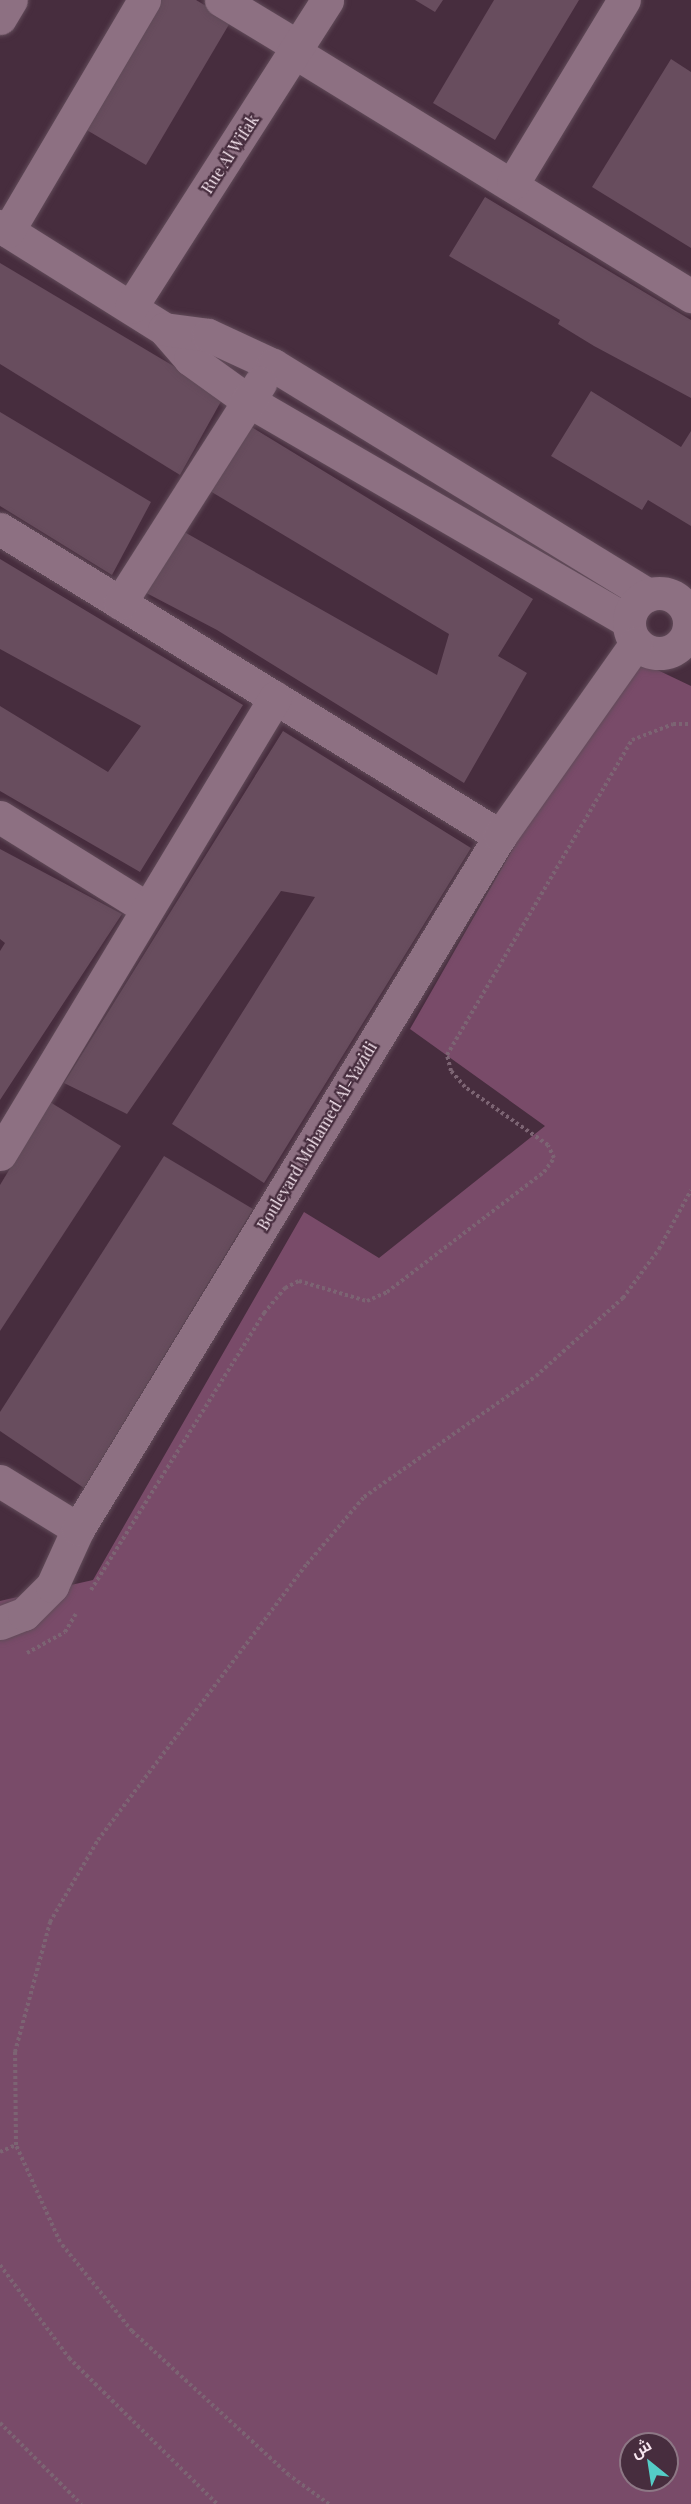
<!DOCTYPE html>
<html>
<head>
<meta charset="utf-8">
<style>
	body { margin:0 }
	#map { position:relative; width:691px; height:2504px; overflow:hidden; background:#472d3e; font-family:"Playfair Display",Cairo,serif }
	div>[style] { position:absolute }
	[style*='--x'] { left:calc(var(--x)*1px); top:calc(var(--y)*1px); width:calc(var(--w)*1px); rotate:calc(var(--a)*1deg) }
	.green>* { inset:0; background:#794b69 }
	.building>* { inset:0; background:#684d5e }
	.path>* { height:4px; margin-top:-2px; transform-origin:0; background:repeating-linear-gradient(90deg,#7c6473 0 3px,transparent 0 6px) }
	.roads { filter:drop-shadow(0 0 2px #614b59) drop-shadow(0 0 2px #614b59) }
	.street>* { height:33px; margin:-16.5px; padding:0 16.5px; transform-origin:16.5px; border-radius:16.5px; background:#8d7082 }
	.street>.ring { margin:-16.5px; padding:0; box-sizing:content-box; background:none; border:33px solid #8d7082; border-radius:50% }
	span { translate:-50% -50%; white-space:nowrap; text-align:center; line-height:1.15; -webkit-text-stroke:4.5px #472d3e; paint-order:stroke }
	.street-label { font-size:16px; color:#f6e5ef }
	.north { position:absolute; left:619px; top:2432px; width:60px; height:60px; box-sizing:border-box; background:#472d3e; border:2px solid #8d7785; border-radius:50%; rotate:330deg; font-size:16px; font-weight:700; line-height:24px; text-align:center; color:#f6e5ef }
	.north::after { content:''; display:block; margin:auto; width:21px; height:27px; background:#54cdc7; clip-path:polygon(50% 0,100% 100%,50% 72%,0 100%) }
</style>
</head>
<body>
<div id="map">
	<div class="green">
		<i style="clip-path:polygon(evenodd,624px 654px,691px 686px,691px 2504px,0 2504px,0 1601px,93px 1580px,304px 1212px,379px 1258px,545px 1126px,410px 1029px,624px 654px,631px 2444px,667px 2444px,667px 2480px,631px 2480px,631px 2444px)"></i>
	</div>
	<div class="building">
		<i style="clip-path:polygon(160px 0,196px 0,231px 21px,146px 165px,85px 129px)"></i>
		<i style="clip-path:polygon(415px 0,443px 0,435px 12px)"></i>
		<i style="clip-path:polygon(494px 0,579px 0,495px 140px,433px 103px)"></i>
		<i style="clip-path:polygon(671px 59px,691px 72px,691px 248px,592px 187px)"></i>
		<i style="clip-path:polygon(485px 197px,691px 320px,691px 398px,594px 346px,558px 324px,560px 320px,449px 256px)"></i>
		<i style="clip-path:polygon(0 263px,224px 396px,180px 475px,0 364px)"></i>
		<i style="clip-path:polygon(591px 391px,681px 447px,691px 431px,691px 526px,648px 500px,642px 510px,551px 456px)"></i>
		<i style="clip-path:polygon(0 412px,151px 502px,112px 575px,0 506px)"></i>
		<i style="clip-path:polygon(245px 423px,533px 599px,498px 656px,527px 673px,464px 783px,217px 630px,133px 586px,172px 525px,437px 675px,449px 634px,205px 488px)"></i>
		<i style="clip-path:polygon(0 559px,243px 705px,140px 872px,0 791px,0 706px,108px 772px,141px 726px,0 649px)"></i>
		<i style="clip-path:polygon(283px 731px,471px 848px,264px 1183px,172px 1124px,315px 897px,281px 891px,127px 1114px,64px 1083px)"></i>
		<i style="clip-path:polygon(0 849px,122px 914px,0 1100px,0 951px,5px 943px,0 939px)"></i>
		<i style="clip-path:polygon(50px 1102px,121px 1146px,0 1331px,0 1185px)"></i>
		<i style="clip-path:polygon(164px 1156px,253px 1209px,84px 1488px,0 1431px,0 1412px)"></i>
	</div>
	<div class="path">
		<i style="--x:91;--y:1590;--w:327;--a:-58"></i>
		<i style="--x:264;--y:1313;--w:33;--a:-50"></i>
		<i style="--x:285;--y:1288;--w:16;--a:-27"></i>
		<i style="--x:299;--y:1281;--w:71;--a:16.4"></i>
		<i style="--x:367;--y:1301;--w:22;--a:-24"></i>
		<i style="--x:387;--y:1292;--w:198;--a:-37.4"></i>
		<i style="--x:544;--y:1172;--w:17;--a:-54"></i>
		<i style="--x:554;--y:1158;--w:14;--a:-115"></i>
		<i style="--x:548;--y:1145;--w:101;--a:-145.1"></i>
		<i style="--x:465;--y:1087;--w:21;--a:-131"></i>
		<i style="--x:451;--y:1071;--w:16;--a:-104"></i>
		<i style="--x:447;--y:1055;--w:365;--a:-59.6"></i>
		<i style="--x:632;--y:740;--w:44;--a:-21.3"></i>
		<i style="--x:673;--y:724;--w:18;--a:0"></i>
		<i style="--x:27;--y:1653;--w:43;--a:-28.9"></i>
		<i style="--x:65;--y:1632;--w:21;--a:-59"></i>
		<i style="--x:0;--y:2152;--w:17;--a:-24"></i>
		<i style="--x:0;--y:2265;--w:116;--a:53.4"></i>
		<i style="--x:69;--y:2358;--w:208;--a:44.6"></i>
		<i style="--x:0;--y:2423;--w:115;--a:45"></i>
		<i style="--x:329;--y:2504;--w:49;--a:-144.1"></i>
		<i style="--x:289;--y:2475;--w:213;--a:-137.5"></i>
		<i style="--x:132;--y:2331;--w:114;--a:-129"></i>
		<i style="--x:60;--y:2242;--w:107;--a:-114.4"></i>
		<i style="--x:16;--y:2145;--w:93;--a:-90.6"></i>
		<i style="--x:15;--y:2052;--w:135;--a:-74.9"></i>
		<i style="--x:50;--y:1922;--w:95;--a:-59.7"></i>
		<i style="--x:98;--y:1840;--w:346;--a:-52.9"></i>
		<i style="--x:307;--y:1564;--w:88;--a:-49.6"></i>
		<i style="--x:364;--y:1497;--w:210;--a:-35.1"></i>
		<i style="--x:536;--y:1376;--w:117;--a:-41.9"></i>
		<i style="--x:623;--y:1298;--w:61;--a:-53.7"></i>
		<i style="--x:659;--y:1249;--w:67;--a:-61.5"></i>
	</div>
	<div class="roads">
		<div class="street">
			<i style="--x:221;--y:0;--w:91;--a:31.1"></i>
			<i style="--x:0;--y:18;--w:21;--a:-59"></i>
			<i style="--x:296;--y:53;--w:464;--a:31.6"></i>
			<i style="--x:513;--y:183;--w:214;--a:-58.8"></i>
			<i style="--x:0;--y:226;--w:194;--a:32.1"></i>
			<i style="--x:164;--y:329;--w:40;--a:49"></i>
			<i style="--x:190;--y:359;--w:70;--a:35.7"></i>
			<i style="--x:247;--y:400;--w:441;--a:30.1"></i>
			<i style="--x:8;--y:231;--w:268;--a:-59.5"></i>
			<i style="--x:131;--y:307;--w:364;--a:-57.4"></i>
			<i style="--x:164;--y:329;--w:44;--a:7.8"></i>
			<i style="--x:208;--y:335;--w:72;--a:24.8"></i>
			<i style="--x:273;--y:365;--w:440;--a:31.5"></i>
			<i style="--x:0;--y:529;--w:587;--a:31.55"></i>
			<i class="ring" style="left:629px;top:593px;width:27px;height:27px"></i>
			<i style="--x:120;--y:603;--w:261;--a:-57.5"></i>
			<i style="--x:0;--y:817;--w:173;--a:31.8"></i>
			<i style="--x:0;--y:1154;--w:533;--a:-58.91"></i>
			<i style="--x:0;--y:1481;--w:92;--a:31.6"></i>
			<i style="--x:0;--y:1623;--w:26;--a:-21"></i>
			<i style="--x:24;--y:1614;--w:40;--a:-45"></i>
			<i style="--x:52;--y:1586;--w:63;--a:-65.5"></i>
			<i style="--x:78;--y:1529;--w:811;--a:-58.66"></i>
			<i style="--x:500;--y:836;--w:236;--a:-54.8"></i>
		</div>
	</div>
	<div class="street-label">
		<span style="left:230px;top:154px;rotate:-57deg">Rue Al Wifak</span>
		<span style="left:317px;top:1136px;rotate:-59deg">Boulevard Mohamed Al-Yazidi</span>
	</div>
	<div class="north">ش</div>
</div>
</body>
</html>
